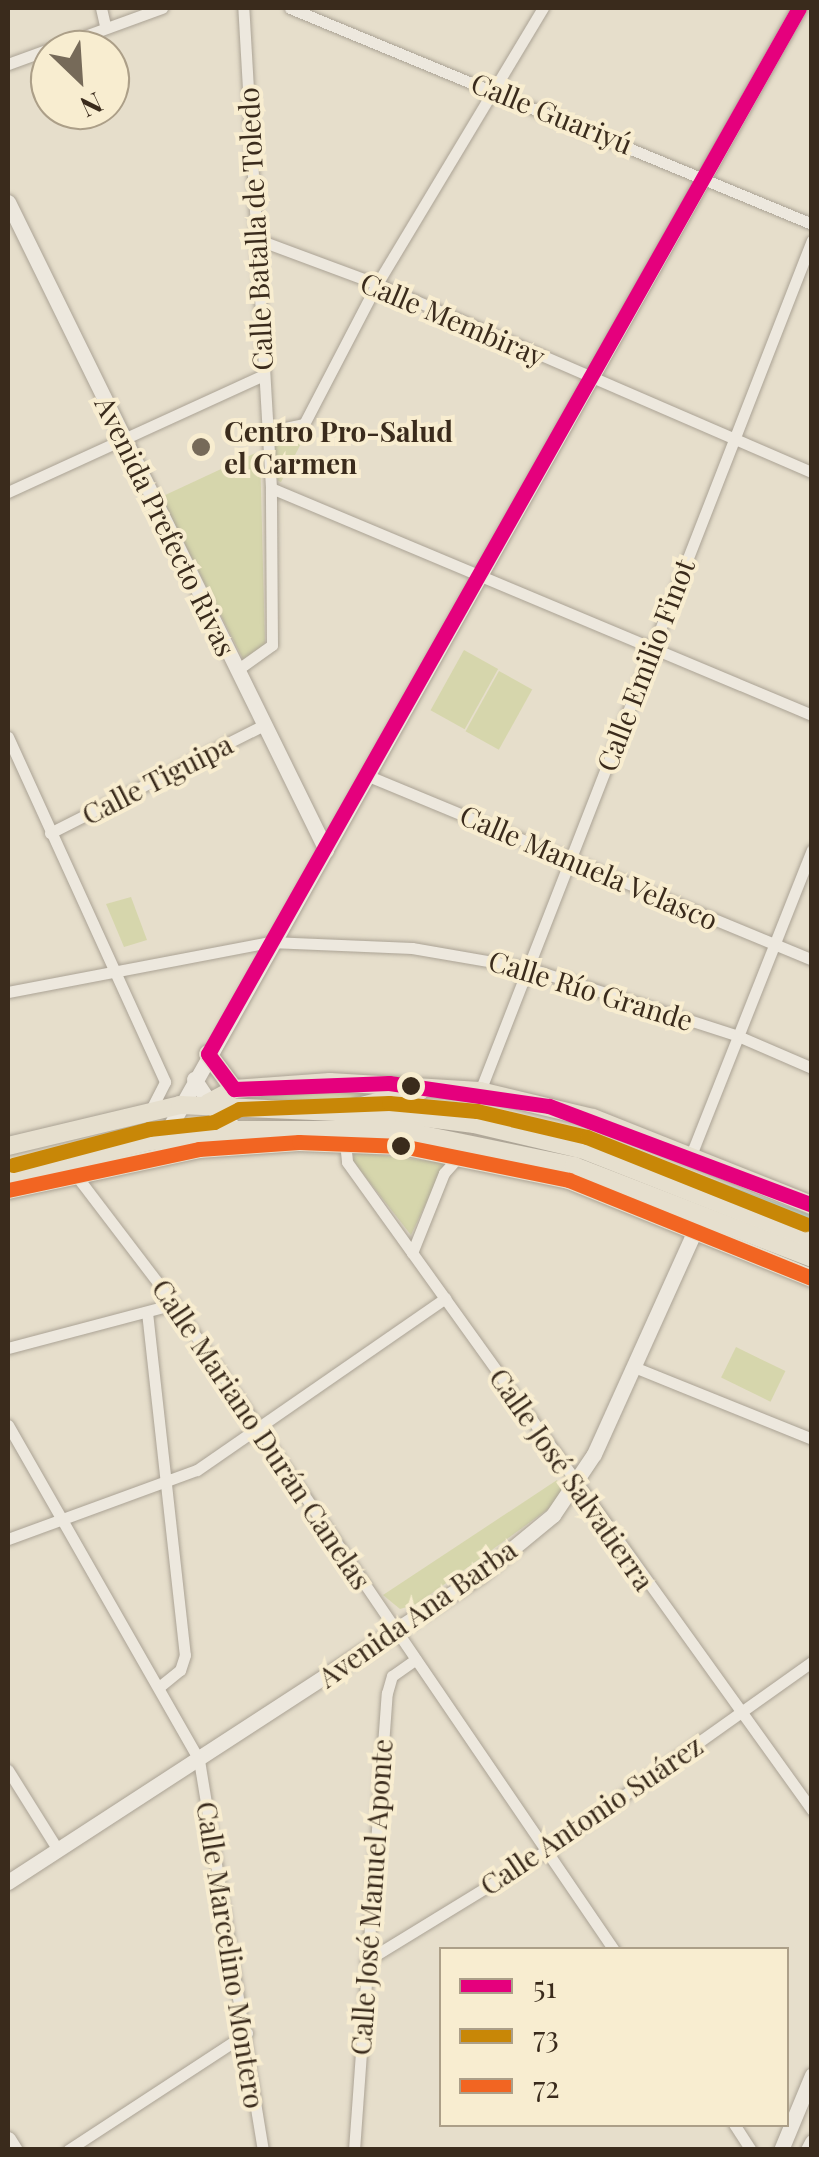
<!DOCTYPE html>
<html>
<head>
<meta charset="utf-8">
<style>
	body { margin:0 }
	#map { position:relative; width:819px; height:2157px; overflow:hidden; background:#e6decb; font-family:"Playfair Display",serif }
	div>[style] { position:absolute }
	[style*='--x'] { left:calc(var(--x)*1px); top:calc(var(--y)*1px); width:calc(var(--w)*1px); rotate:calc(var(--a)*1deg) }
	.green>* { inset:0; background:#d6d6ac; transform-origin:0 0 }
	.canal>* { height:14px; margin:-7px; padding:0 7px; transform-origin:7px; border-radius:7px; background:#b7cbbf }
	.roads { filter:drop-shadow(0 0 2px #aba395) drop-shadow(0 0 2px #aba395) }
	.street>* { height:11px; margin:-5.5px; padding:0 5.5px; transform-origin:5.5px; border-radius:5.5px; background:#ede8de }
	.secondary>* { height:15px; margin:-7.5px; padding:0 7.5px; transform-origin:7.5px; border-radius:7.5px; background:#ede8de }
	.primary>* { height:18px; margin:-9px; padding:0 9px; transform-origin:9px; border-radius:9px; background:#e6dfce }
	.bus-1>* { height:15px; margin:-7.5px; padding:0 7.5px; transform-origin:7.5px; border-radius:7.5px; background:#e5007d }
	.bus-2>* { height:15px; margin:-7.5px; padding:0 7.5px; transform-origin:7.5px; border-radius:7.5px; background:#c88707 }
	.bus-3>* { height:15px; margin:-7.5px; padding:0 7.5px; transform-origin:7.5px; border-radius:7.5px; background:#f26522 }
	.dots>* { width:28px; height:28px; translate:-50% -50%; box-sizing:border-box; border:5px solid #f8edd0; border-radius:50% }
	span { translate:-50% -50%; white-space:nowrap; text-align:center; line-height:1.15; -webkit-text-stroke:8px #f8edd0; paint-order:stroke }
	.street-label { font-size:28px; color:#3a2b1c }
	.poi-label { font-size:28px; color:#3a2b1c; font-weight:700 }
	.left { translate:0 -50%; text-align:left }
	.frame { position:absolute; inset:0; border:10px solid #3a2b1c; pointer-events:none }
	.legend { position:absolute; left:439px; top:1947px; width:350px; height:180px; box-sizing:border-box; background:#f8edd0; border:2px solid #ac9f88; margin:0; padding:12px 18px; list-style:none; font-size:30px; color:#3a2b1c }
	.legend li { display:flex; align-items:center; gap:20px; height:50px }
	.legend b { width:50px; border:2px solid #ac9f88 }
	.north { position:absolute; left:30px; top:30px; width:100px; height:100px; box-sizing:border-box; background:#f8edd0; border:2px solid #ac9f88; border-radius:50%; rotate:155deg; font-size:28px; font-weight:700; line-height:40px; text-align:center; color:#3a2b1c }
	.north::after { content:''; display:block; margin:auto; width:35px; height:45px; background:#766a59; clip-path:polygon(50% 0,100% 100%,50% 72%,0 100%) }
</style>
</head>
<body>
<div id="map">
	<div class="green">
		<i style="clip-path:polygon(308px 430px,281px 482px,278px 481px,273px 443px)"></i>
		<i style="clip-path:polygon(260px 451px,265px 645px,243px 659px,161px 497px)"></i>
		<i style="left:464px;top:650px;width:39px;height:69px;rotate:29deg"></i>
		<i style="left:499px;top:671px;width:38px;height:69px;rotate:29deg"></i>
		<i style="clip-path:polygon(131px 897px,147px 940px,124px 947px,106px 904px)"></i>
		<i style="clip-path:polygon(359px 1089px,390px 1095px,339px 1104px,237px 1105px,233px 1099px)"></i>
		<i style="clip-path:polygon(354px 1152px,445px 1163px,411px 1235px,353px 1161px)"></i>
		<i style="left:736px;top:1347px;width:55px;height:34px;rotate:26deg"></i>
		<i style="clip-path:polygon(557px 1480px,562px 1490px,551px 1507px,417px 1604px,400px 1609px,383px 1595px)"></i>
	</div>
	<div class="canal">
		<i style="--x:497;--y:1118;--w:93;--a:14.3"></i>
		<i style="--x:587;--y:1141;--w:239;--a:20"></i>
	</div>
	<div class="roads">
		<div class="street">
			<i style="--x:101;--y:8;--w:17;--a:77"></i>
			<i style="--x:290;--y:8;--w:565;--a:22.48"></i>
			<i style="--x:8;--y:64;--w:164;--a:-20"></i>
			<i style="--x:259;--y:240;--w:126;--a:20.4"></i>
			<i style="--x:377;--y:284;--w:474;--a:23.4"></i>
			<i style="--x:266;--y:432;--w:39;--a:-12"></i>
			<i style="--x:304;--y:424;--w:158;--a:-62.5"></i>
			<i style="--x:377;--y:284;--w:322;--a:-59"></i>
			<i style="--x:271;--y:488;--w:587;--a:22.76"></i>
			<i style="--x:8;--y:492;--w:281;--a:-24.6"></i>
			<i style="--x:237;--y:670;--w:43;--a:-35.5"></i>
			<i style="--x:272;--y:645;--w:157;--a:-90.4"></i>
			<i style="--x:271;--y:488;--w:481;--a:-93.3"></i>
			<i style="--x:8;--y:737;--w:379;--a:65.5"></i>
			<i style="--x:165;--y:1082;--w:29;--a:117"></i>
			<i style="--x:366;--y:775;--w:483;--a:22.5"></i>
			<i style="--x:50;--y:833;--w:240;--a:-26.8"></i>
			<i style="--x:8;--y:992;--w:267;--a:-10.8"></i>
			<i style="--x:270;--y:942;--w:142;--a:2.4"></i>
			<i style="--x:412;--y:948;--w:118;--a:9.8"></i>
			<i style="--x:528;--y:968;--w:221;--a:17.9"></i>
			<i style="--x:738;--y:1036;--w:81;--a:23.4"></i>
			<i style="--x:480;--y:1091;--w:913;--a:-68.69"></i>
			<i style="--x:345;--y:1142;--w:20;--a:84"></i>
			<i style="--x:347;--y:1162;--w:798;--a:54.34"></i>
			<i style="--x:691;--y:1155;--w:328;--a:-68.4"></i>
			<i style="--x:75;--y:1174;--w:163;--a:52.7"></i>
			<i style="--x:174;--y:1304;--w:782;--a:55.74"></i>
			<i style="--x:412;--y:1253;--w:86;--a:-68.2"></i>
			<i style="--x:444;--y:1173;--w:24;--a:-48"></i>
			<i style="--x:147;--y:1312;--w:345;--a:83.7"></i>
			<i style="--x:185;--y:1655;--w:16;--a:108"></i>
			<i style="--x:180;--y:1670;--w:26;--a:141"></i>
			<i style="--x:8;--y:1348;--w:172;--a:-14.8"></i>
			<i style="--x:634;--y:1367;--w:192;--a:22"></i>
			<i style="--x:8;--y:1425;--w:386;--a:60.3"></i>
			<i style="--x:199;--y:1760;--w:395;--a:80.7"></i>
			<i style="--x:8;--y:1539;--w:201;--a:-20.1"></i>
			<i style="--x:197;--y:1470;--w:302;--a:-34.7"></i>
			<i style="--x:8;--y:1770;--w:94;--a:58"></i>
			<i style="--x:366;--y:1961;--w:212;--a:-31.5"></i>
			<i style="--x:547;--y:1850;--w:325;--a:-35.4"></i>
			<i style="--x:734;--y:2124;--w:31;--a:57"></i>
			<i style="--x:68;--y:2150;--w:214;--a:-33.2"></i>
			<i style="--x:354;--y:2150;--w:458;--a:-85.9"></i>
			<i style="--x:387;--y:1693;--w:18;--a:-74"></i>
			<i style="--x:392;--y:1676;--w:29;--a:-35"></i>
		</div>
		<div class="secondary">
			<i style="--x:8;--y:202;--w:722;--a:63.86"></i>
			<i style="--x:194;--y:1079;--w:43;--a:56.3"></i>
			<i style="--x:218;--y:1115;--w:25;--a:37"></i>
			<i style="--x:163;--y:1139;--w:1298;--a:-60.65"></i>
			<i style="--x:8;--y:1882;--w:562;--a:-33.01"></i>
			<i style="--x:479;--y:1576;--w:96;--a:-39.5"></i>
			<i style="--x:553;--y:1515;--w:73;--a:-56.1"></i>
			<i style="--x:594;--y:1454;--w:248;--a:-65.7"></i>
			<i style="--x:8;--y:2139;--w:13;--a:58"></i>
			<i style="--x:781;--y:2150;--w:81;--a:-67.5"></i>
			<i style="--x:808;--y:2150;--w:9;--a:-63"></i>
		</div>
		<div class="primary">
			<i style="--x:208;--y:1054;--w:44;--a:53.4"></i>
			<i style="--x:208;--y:1103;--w:30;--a:-28"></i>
			<i style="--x:234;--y:1089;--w:96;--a:-4.2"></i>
			<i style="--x:330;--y:1082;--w:150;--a:3.4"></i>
			<i style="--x:480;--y:1091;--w:116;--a:13.4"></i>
			<i style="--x:593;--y:1118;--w:236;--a:21.7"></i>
			<i style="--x:358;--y:1107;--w:64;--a:-14.5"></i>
			<i style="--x:8;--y:1146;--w:177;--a:-13.4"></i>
			<i style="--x:180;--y:1105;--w:223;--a:2.6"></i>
			<i style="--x:403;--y:1115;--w:72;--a:7.2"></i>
			<i style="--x:474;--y:1124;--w:110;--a:13.2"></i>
			<i style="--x:581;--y:1149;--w:248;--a:21.5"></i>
			<i style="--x:8;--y:1174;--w:147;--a:-13"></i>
			<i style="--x:151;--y:1141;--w:88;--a:-7.2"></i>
			<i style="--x:238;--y:1130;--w:161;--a:0"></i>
			<i style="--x:399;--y:1130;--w:179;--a:11.6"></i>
			<i style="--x:574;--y:1166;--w:255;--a:21.1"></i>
			<i style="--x:8;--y:1190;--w:195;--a:-12.1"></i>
			<i style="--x:199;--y:1149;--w:100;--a:-4"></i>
			<i style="--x:299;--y:1142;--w:103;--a:2.2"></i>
			<i style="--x:402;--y:1146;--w:170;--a:11.5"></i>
			<i style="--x:569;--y:1180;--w:262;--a:22"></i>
		</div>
	</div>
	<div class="bus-1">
		<i style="--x:799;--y:8;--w:1201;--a:119.47"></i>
		<i style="--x:208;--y:1054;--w:44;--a:53.4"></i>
		<i style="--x:234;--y:1089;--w:155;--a:-2.2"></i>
		<i style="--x:389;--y:1083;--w:162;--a:8.2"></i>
		<i style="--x:549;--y:1106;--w:281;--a:20.6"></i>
	</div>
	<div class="bus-2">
		<i style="--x:13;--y:1165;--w:141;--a:-14.8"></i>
		<i style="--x:149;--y:1129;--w:65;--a:-6.1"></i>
		<i style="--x:214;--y:1122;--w:28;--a:-27"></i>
		<i style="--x:239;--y:1109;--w:150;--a:-2.3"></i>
		<i style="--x:389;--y:1103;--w:88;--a:5.2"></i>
		<i style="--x:477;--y:1111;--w:113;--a:13.3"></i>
		<i style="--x:587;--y:1137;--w:235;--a:21.8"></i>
	</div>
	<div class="bus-3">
		<i style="--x:8;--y:1190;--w:195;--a:-12.1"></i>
		<i style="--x:199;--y:1149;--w:100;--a:-4"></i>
		<i style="--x:299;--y:1142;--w:103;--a:2.2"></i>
		<i style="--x:402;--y:1146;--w:170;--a:11.5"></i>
		<i style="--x:569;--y:1180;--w:262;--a:22"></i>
	</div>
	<div class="dots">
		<i style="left:201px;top:447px;background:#766a59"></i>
		<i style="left:411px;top:1086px;background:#3a2b1c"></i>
		<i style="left:401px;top:1146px;background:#3a2b1c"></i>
	</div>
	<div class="street-label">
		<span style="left:552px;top:113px;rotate:22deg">Calle Guariyú</span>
		<span style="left:255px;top:229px;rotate:-93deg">Calle Batalla de Toledo</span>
		<span style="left:453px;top:319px;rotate:23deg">Calle Membiray</span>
		<span style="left:166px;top:526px;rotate:64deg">Avenida Prefecto Rivas</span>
		<span style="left:645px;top:665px;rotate:-69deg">Calle Emilio Finot</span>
		<span style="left:157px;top:779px;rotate:-27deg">Calle Tiguipa</span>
		<span style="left:589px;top:867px;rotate:23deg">Calle Manuela Velasco</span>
		<span style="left:591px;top:990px;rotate:17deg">Calle Río Grande</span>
		<span style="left:262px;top:1434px;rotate:56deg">Calle Mariano Durán Canelas</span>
		<span style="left:572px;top:1479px;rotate:55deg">Calle José Salvatierra</span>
		<span style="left:417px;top:1613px;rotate:-35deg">Avenida Ana Barba</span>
		<span style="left:591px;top:1815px;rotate:-34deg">Calle Antonio Suárez</span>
		<span style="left:371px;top:1897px;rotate:-86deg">Calle José Manuel Aponte</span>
		<span style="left:231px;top:1955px;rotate:81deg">Calle Marcelino Montero</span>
	</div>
	<div class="poi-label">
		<span class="left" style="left:224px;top:447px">Centro Pro-Salud<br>el Carmen</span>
	</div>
	<div class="frame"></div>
	<ul class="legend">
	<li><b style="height:12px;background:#e5007d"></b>51</li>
	<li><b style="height:12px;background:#c88707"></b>73</li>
	<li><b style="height:12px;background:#f26522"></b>72</li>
	</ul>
	<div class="north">N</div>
</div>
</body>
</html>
